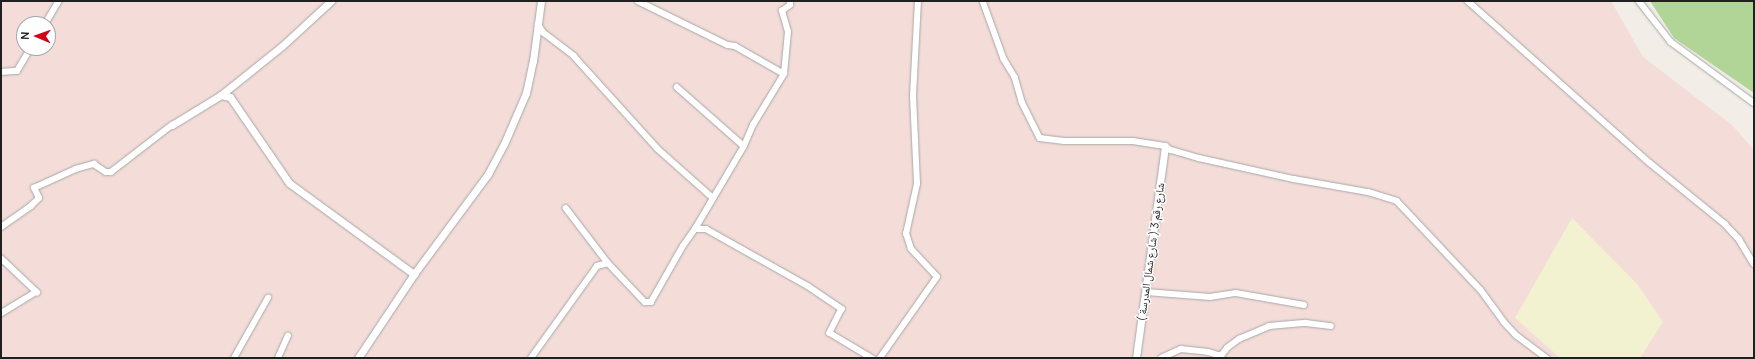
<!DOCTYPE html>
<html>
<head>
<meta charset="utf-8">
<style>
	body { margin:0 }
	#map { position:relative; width:1755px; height:359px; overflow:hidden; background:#f2ede6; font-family:Manrope,"Noto Naskh Arabic",sans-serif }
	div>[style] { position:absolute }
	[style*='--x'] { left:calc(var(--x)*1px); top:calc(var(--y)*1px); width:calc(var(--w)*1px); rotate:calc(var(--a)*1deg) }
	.military>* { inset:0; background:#f4ddd8 }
	.farmland>* { inset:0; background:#f2f1d0 }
	.forest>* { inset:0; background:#b0d597 }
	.roads { filter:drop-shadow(0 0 1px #a7a7a7) drop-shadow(0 0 1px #a7a7a7) }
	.minor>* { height:5.5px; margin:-2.75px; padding:0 2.75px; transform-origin:2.75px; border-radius:2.75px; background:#fff }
	.tertiary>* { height:7px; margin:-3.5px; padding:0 3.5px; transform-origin:3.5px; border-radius:3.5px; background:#fff }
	span { translate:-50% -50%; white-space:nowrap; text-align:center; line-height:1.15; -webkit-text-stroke:3px #fff; paint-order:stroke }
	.street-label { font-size:11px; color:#202020 }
	.frame { position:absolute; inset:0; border:2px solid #202020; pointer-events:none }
	.north { position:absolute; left:16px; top:16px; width:40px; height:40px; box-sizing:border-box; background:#fff; border:1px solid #a6a6a6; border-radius:50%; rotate:272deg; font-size:11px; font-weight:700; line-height:16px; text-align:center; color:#202020 }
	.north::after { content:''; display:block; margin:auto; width:14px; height:18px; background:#d10018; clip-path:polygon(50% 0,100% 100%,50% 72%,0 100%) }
</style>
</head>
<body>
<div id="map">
	<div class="military">
		<i style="clip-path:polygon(evenodd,1px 1px,1611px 1px,1643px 57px,1732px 125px,1754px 150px,1754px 358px,1px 358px,1px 1px,24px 24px,48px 24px,48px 48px,24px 48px,24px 24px)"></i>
	</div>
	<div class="farmland">
		<i style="clip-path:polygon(1572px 218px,1638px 285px,1663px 322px,1640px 358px,1560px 358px,1515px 318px)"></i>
	</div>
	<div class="forest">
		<i style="clip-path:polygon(1650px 1px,1754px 1px,1754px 93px,1674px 38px)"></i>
	</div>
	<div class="roads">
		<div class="minor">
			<i style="--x:638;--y:1;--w:100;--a:26.1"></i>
			<i style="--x:728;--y:45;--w:7;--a:8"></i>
			<i style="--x:735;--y:46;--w:56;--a:29.7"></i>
			<i style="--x:983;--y:1;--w:62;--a:70.1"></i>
			<i style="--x:1004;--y:59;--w:21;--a:59"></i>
			<i style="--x:1015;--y:77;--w:26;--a:74"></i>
			<i style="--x:1022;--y:102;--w:40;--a:63.4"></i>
			<i style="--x:1040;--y:138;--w:24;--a:7"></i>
			<i style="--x:1064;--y:141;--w:69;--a:0"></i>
			<i style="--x:1133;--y:141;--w:32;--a:9"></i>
			<i style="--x:1165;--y:146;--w:7;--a:34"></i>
			<i style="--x:1171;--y:150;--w:29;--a:16"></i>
			<i style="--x:1199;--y:158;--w:97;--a:12.5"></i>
			<i style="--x:1294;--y:179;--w:75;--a:10"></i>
			<i style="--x:1368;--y:192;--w:30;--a:17"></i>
			<i style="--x:1397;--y:201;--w:122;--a:46.7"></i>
			<i style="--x:1481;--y:290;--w:39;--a:54"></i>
			<i style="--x:1504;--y:322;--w:18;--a:47"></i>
			<i style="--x:1516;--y:335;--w:39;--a:37"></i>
			<i style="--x:1468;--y:1;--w:244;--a:41.7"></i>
			<i style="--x:1650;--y:163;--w:97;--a:39.1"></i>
			<i style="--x:1725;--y:224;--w:21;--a:47"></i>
			<i style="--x:1739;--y:239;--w:29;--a:59"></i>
			<i style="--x:1639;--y:1;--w:52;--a:52"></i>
			<i style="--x:1671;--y:42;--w:103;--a:36.3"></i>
			<i style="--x:45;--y:24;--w:27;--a:-59"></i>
			<i style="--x:538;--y:24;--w:11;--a:56"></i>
			<i style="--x:544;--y:33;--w:38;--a:37"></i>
			<i style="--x:574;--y:56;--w:124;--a:47.9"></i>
			<i style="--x:657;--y:148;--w:74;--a:41.7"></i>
			<i style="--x:1;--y:72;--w:16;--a:-4"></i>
			<i style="--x:17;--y:71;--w:27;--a:-59"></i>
			<i style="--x:677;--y:87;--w:89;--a:41.4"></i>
			<i style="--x:566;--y:208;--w:69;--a:52.6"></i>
			<i style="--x:608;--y:263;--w:54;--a:46.5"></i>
			<i style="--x:645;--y:302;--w:6;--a:0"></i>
			<i style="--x:651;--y:302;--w:64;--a:-60.3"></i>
			<i style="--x:683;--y:246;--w:21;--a:-55"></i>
			<i style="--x:695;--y:229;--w:11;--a:0"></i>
			<i style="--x:706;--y:229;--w:117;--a:29.2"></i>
			<i style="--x:808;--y:286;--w:41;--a:34.1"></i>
			<i style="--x:842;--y:309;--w:27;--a:117"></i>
			<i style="--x:830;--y:333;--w:49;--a:30.8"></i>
			<i style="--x:1;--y:227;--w:37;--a:-35"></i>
			<i style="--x:31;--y:206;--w:11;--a:-45"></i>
			<i style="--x:39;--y:198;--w:11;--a:-117"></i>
			<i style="--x:34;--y:188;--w:46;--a:-24.3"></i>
			<i style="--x:76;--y:169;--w:19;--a:-16"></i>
			<i style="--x:94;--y:164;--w:14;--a:34"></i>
			<i style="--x:106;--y:172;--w:5;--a:0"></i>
			<i style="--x:111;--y:172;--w:77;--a:-37.6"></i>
			<i style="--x:695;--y:229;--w:96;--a:-59.4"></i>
			<i style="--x:744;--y:146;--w:23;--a:-67"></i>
			<i style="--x:753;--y:125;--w:60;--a:-58.7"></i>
			<i style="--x:784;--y:74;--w:42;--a:-84.6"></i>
			<i style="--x:788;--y:32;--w:22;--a:-106"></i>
			<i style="--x:782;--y:11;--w:10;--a:-37"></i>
			<i style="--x:790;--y:5;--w:4;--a:-90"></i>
			<i style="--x:1;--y:258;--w:50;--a:43.4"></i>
			<i style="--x:37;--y:292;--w:42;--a:148.6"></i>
			<i style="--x:1146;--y:292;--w:64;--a:4.5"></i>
			<i style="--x:1210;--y:297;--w:26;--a:-9"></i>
			<i style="--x:1236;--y:293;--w:69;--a:10"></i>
			<i style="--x:234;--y:358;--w:69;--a:-60.5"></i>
			<i style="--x:278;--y:358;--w:24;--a:-66"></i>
			<i style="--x:531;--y:358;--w:113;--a:-54.3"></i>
			<i style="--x:597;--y:266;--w:11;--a:-15"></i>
			<i style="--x:880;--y:358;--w:99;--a:-54.9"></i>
			<i style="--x:937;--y:277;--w:38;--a:-133"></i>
			<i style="--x:911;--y:249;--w:16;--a:-108"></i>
			<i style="--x:906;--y:234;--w:51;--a:-77.6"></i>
			<i style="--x:917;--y:184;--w:88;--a:-92.6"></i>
			<i style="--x:913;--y:96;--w:95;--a:-87"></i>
			<i style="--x:1161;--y:358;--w:22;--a:-24"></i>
			<i style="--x:1181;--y:349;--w:27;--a:6"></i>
			<i style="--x:1208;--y:352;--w:14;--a:17"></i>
			<i style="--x:1221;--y:356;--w:10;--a:-53"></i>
			<i style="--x:1227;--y:348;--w:15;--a:-37"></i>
			<i style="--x:1239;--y:339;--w:33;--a:-23"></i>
			<i style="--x:1269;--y:326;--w:37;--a:-5"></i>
			<i style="--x:1306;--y:323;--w:25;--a:7"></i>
		</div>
		<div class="tertiary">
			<i style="--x:221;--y:95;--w:78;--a:-38.8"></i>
			<i style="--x:282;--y:46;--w:67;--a:-42.6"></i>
			<i style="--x:172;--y:125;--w:57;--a:-31.5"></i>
			<i style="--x:221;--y:95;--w:9;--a:13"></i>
			<i style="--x:230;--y:97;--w:104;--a:55.5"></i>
			<i style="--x:289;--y:183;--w:155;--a:36.1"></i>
			<i style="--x:358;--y:358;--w:101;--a:-56.3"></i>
			<i style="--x:414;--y:274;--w:124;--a:-53.5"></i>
			<i style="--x:488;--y:174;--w:34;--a:-62"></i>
			<i style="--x:504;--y:144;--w:56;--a:-66.7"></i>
			<i style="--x:526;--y:93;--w:33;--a:-78"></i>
			<i style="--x:533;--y:61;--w:61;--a:-82.4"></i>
			<i style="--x:1136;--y:358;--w:214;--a:-82.2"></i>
		</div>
	</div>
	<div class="street-label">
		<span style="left:1151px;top:252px;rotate:-82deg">شارع رقم 3 ( شارع شمال المدرسة )</span>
	</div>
	<div class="frame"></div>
	<div class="north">N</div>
</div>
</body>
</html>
